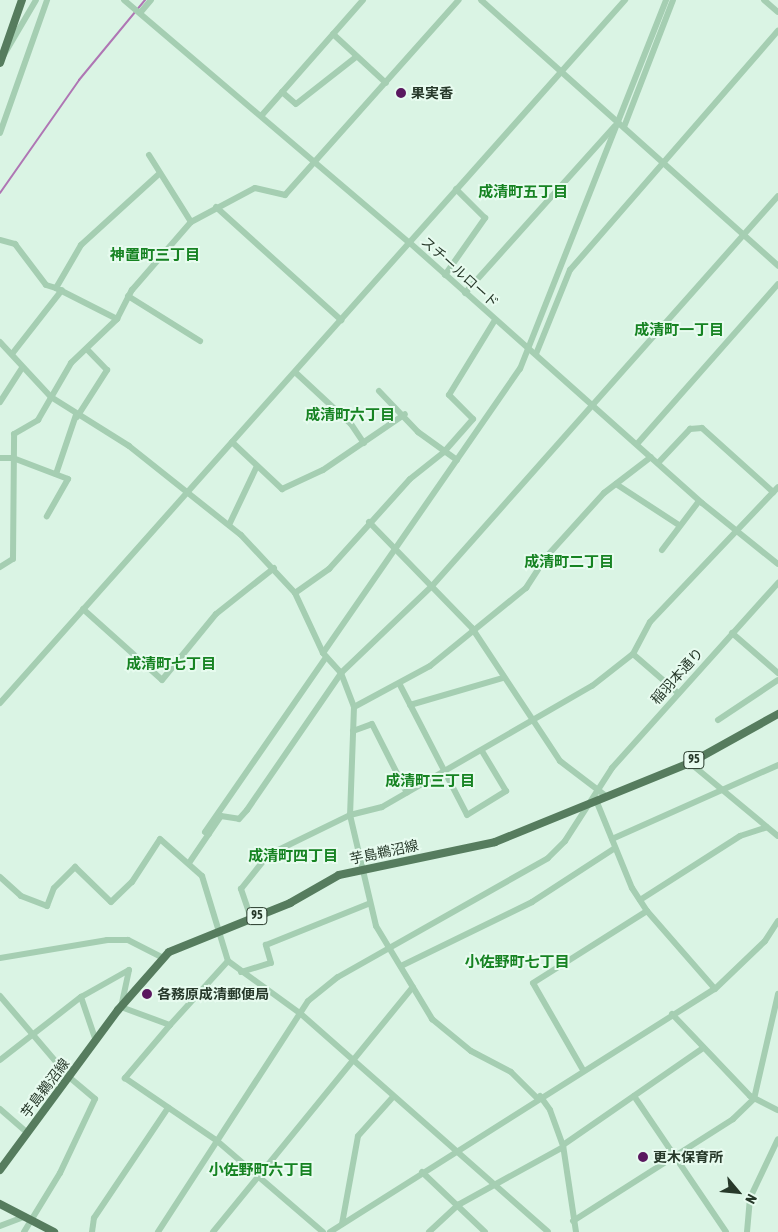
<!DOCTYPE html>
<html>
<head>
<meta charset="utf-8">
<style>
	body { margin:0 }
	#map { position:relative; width:778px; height:1232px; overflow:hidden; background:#daf4e4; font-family:"Asap Condensed","Noto Sans JP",sans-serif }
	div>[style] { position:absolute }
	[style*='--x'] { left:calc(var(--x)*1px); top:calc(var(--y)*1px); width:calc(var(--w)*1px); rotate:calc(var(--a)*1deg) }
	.stream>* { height:2px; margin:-1px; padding:0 1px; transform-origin:1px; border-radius:1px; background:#af76b4 }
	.minor>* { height:6px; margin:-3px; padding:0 3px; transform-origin:3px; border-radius:3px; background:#a5ceb2 }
	.major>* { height:8px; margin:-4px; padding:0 4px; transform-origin:4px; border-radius:4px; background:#567c5e }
	.dots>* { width:14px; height:14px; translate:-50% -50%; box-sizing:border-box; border:2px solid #e7fbef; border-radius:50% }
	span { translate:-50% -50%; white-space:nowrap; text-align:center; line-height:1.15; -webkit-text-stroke:4px #e7fbef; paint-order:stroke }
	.shield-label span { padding:1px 4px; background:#e7fbef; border:1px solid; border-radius:4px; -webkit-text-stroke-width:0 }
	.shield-label { font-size:12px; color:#27392a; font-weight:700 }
	.poi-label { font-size:14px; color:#27392a; font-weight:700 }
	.left { translate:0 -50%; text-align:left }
	.street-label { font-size:14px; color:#27392a }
	.neighbourhood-label { font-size:15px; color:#168322; font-weight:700 }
	.north { position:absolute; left:713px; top:1167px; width:50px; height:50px; -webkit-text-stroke:4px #e7fbef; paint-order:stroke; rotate:118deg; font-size:14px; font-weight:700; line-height:20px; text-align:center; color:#27392a }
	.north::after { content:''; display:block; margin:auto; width:18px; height:22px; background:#27392a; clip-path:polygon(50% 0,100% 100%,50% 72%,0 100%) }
</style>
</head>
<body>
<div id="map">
	<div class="stream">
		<i style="--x:0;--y:193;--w:138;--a:-55"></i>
		<i style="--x:79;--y:80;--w:104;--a:-50.5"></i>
	</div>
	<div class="minor">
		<i style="--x:124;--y:0;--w:375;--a:40.4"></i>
		<i style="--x:410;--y:243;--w:391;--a:41.7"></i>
		<i style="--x:702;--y:503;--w:97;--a:38.8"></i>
		<i style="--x:481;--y:0;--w:399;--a:41.8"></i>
		<i style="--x:764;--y:0;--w:18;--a:41"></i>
		<i style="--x:140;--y:13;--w:17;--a:-50"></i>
		<i style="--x:333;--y:34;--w:72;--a:42.8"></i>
		<i style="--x:2;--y:58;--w:67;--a:-59.6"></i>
		<i style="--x:282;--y:92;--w:18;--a:41"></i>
		<i style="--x:296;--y:104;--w:76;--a:-38.1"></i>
		<i style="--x:262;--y:115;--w:153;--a:-48.7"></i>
		<i style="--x:624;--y:127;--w:136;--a:-68.9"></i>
		<i style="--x:0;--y:133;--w:141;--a:-70.5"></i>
		<i style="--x:149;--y:155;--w:79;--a:57.9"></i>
		<i style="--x:216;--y:207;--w:169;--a:42.1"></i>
		<i style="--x:0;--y:240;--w:16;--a:15"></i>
		<i style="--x:15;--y:244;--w:51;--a:52.9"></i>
		<i style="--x:46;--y:285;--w:10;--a:17"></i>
		<i style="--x:445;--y:275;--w:70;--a:-54.9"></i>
		<i style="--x:485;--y:218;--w:41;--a:-135"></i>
		<i style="--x:465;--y:293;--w:224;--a:-48.1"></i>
		<i style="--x:128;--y:296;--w:85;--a:32"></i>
		<i style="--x:117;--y:319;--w:68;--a:-153.1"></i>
		<i style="--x:56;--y:288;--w:50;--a:-59.8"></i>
		<i style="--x:81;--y:245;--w:105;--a:-42.3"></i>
		<i style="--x:0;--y:342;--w:75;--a:47.2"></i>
		<i style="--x:51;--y:397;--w:92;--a:32.1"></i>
		<i style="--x:129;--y:446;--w:143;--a:38.5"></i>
		<i style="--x:241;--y:535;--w:79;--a:47"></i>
		<i style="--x:295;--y:593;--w:66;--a:65"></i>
		<i style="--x:323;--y:653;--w:27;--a:48"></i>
		<i style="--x:341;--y:673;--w:36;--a:69"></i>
		<i style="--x:354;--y:707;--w:108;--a:92.1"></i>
		<i style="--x:350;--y:815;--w:114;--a:76.8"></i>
		<i style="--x:376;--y:926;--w:109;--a:58.9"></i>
		<i style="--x:432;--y:1019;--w:50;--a:39.4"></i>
		<i style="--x:471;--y:1051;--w:45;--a:27.7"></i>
		<i style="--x:511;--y:1072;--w:37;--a:45"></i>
		<i style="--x:12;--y:354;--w:81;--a:-52"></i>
		<i style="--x:536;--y:354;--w:91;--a:-68"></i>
		<i style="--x:570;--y:270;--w:317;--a:-49"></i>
		<i style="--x:295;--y:372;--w:76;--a:42.9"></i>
		<i style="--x:351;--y:424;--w:23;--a:56"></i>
		<i style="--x:379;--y:391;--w:57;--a:46.4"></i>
		<i style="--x:418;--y:432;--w:48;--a:35.7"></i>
		<i style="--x:0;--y:402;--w:40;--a:-57.1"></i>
		<i style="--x:77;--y:417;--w:56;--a:-57.4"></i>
		<i style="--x:107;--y:370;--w:29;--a:-134"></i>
		<i style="--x:232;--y:442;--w:69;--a:43.2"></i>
		<i style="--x:282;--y:489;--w:45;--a:-24.9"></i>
		<i style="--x:323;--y:470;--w:99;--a:-34.3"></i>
		<i style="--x:637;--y:444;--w:213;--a:-48.6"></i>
		<i style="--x:0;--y:458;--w:13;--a:0"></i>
		<i style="--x:13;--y:458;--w:59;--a:20.9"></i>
		<i style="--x:68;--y:479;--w:43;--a:119.6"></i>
		<i style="--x:658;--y:463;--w:47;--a:-46.7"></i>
		<i style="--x:690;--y:429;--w:12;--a:-5"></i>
		<i style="--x:702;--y:428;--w:96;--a:42"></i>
		<i style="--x:56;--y:474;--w:62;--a:-71.3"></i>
		<i style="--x:616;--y:484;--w:75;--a:33.1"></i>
		<i style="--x:369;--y:522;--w:148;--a:45.8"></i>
		<i style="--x:472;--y:628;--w:159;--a:56.5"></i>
		<i style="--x:560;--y:761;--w:58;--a:37.3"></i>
		<i style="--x:229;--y:525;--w:65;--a:-64.6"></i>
		<i style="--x:662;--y:550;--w:61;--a:-52.9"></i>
		<i style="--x:0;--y:567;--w:15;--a:-32"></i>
		<i style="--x:13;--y:559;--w:125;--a:-89.5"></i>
		<i style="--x:14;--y:434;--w:28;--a:-30"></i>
		<i style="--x:38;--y:420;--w:66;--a:-59.9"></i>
		<i style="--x:71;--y:363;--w:64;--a:-43.7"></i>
		<i style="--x:117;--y:319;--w:33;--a:-63"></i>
		<i style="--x:132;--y:290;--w:90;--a:-49.1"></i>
		<i style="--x:191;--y:222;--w:72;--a:-28"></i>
		<i style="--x:255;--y:188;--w:31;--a:13"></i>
		<i style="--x:285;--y:195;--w:261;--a:-48.3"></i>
		<i style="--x:295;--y:593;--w:42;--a:-35.2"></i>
		<i style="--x:329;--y:569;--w:121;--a:-48"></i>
		<i style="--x:410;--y:479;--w:43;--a:-38.5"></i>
		<i style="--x:444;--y:452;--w:44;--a:-48.7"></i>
		<i style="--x:473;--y:419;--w:34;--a:-135"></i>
		<i style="--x:449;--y:395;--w:88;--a:-58.5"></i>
		<i style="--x:83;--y:609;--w:106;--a:41.9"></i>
		<i style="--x:162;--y:680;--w:85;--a:-50.7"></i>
		<i style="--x:216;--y:614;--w:74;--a:-38.4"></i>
		<i style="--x:732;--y:633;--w:61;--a:41"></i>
		<i style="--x:323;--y:653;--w:346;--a:-55.3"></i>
		<i style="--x:520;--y:369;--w:397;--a:-68.4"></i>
		<i style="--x:633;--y:654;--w:60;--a:40.9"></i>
		<i style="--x:400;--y:685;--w:146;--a:62.7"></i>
		<i style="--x:467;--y:815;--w:46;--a:-31.6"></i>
		<i style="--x:506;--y:791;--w:47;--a:-121"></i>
		<i style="--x:0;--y:703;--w:941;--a:-48.36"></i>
		<i style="--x:410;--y:705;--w:97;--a:-16.2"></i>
		<i style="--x:354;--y:707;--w:86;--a:-28.3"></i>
		<i style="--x:430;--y:666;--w:124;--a:-39.1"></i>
		<i style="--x:526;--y:588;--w:38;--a:-57"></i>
		<i style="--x:547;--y:556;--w:85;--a:-47.9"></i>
		<i style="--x:604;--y:493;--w:59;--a:-37.5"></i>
		<i style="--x:718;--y:720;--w:72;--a:-33.7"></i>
		<i style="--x:353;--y:731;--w:20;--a:-20"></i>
		<i style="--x:372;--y:724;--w:77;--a:63.1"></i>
		<i style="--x:690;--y:763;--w:114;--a:39.7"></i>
		<i style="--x:596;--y:800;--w:95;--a:67.8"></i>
		<i style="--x:632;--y:888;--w:27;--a:57"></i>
		<i style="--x:647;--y:911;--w:103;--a:48.9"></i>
		<i style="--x:209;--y:834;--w:4;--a:-153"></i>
		<i style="--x:205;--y:832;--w:213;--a:-55.3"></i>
		<i style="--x:612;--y:839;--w:182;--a:-24"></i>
		<i style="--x:189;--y:863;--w:57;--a:-55.8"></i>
		<i style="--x:221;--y:816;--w:18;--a:9"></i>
		<i style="--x:239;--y:819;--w:12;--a:-48"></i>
		<i style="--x:247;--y:810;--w:166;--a:-55.5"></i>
		<i style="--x:341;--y:673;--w:126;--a:-43.7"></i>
		<i style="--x:432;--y:586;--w:521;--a:-48.42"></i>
		<i style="--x:0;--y:877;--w:28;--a:42"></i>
		<i style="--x:21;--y:896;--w:28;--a:21"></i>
		<i style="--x:47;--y:906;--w:19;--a:-69"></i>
		<i style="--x:54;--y:888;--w:30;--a:-45"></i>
		<i style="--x:75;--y:867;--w:50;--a:44.2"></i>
		<i style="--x:111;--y:902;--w:29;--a:-44"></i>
		<i style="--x:132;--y:882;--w:51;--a:-56.9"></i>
		<i style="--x:160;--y:839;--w:56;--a:41.4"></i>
		<i style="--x:202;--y:876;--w:89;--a:73"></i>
		<i style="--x:228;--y:961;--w:90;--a:36"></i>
		<i style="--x:301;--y:1014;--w:329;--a:41.4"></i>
		<i style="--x:640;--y:900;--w:119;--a:-32.6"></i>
		<i style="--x:740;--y:836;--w:28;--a:-18"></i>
		<i style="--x:251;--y:918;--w:31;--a:-109"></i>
		<i style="--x:241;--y:889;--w:43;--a:-51.5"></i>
		<i style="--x:268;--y:855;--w:91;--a:-26"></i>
		<i style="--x:350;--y:815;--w:33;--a:-14"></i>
		<i style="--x:382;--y:807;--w:242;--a:-30"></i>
		<i style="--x:592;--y:686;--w:52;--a:-38"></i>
		<i style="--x:633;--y:654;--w:36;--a:-62"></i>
		<i style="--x:650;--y:622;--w:186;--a:-46.5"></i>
		<i style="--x:0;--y:958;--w:109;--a:-9.5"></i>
		<i style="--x:107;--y:940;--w:21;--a:0"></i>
		<i style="--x:128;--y:940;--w:38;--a:27"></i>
		<i style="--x:401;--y:966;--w:146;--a:-26"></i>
		<i style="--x:532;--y:902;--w:99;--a:-33"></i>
		<i style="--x:241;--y:972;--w:31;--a:-17"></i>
		<i style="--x:271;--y:963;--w:19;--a:-106"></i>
		<i style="--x:266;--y:945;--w:110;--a:-21.9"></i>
		<i style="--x:0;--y:996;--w:106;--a:49.6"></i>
		<i style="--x:69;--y:1077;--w:34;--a:40"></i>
		<i style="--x:95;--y:1099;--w:82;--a:115.3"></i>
		<i style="--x:60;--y:1173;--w:69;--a:121.4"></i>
		<i style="--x:81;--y:997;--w:46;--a:71.2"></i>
		<i style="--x:672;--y:1014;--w:113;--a:46.4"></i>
		<i style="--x:750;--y:1096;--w:31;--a:27"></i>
		<i style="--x:170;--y:1025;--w:86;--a:-47.8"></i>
		<i style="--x:0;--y:1060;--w:103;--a:-37.9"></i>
		<i style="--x:81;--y:997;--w:55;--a:-29.4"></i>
		<i style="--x:129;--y:970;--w:38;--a:102"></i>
		<i style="--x:121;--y:1007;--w:52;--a:20.2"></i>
		<i style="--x:170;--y:1025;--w:70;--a:130.3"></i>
		<i style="--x:125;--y:1078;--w:110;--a:34.3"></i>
		<i style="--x:216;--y:1140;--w:141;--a:40.7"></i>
		<i style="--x:583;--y:1070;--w:100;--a:-119.9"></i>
		<i style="--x:533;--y:983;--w:135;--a:-32.3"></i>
		<i style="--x:540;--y:1096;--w:17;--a:54"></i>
		<i style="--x:550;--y:1110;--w:37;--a:70"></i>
		<i style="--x:563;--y:1145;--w:88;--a:81.5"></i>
		<i style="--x:634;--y:1096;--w:164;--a:55.9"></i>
		<i style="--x:0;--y:1109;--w:37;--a:41"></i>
		<i style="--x:563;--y:1145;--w:170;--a:-34.7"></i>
		<i style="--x:422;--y:1172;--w:87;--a:43.6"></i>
		<i style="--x:573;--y:1221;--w:190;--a:-32.5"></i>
		<i style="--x:733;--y:1119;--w:29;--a:-44"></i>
		<i style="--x:754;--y:1099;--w:108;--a:-77.1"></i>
		<i style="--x:342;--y:1224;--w:89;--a:-79.7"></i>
		<i style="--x:358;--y:1136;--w:52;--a:-48.1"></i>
		<i style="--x:0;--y:1226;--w:26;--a:-21"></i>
		<i style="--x:92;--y:1232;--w:14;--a:-82"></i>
		<i style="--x:94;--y:1218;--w:133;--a:-56.1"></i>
		<i style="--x:158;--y:1232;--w:275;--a:-57"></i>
		<i style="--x:308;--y:1001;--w:38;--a:-39"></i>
		<i style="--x:338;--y:977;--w:241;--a:-29.5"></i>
		<i style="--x:548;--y:858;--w:24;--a:-45"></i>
		<i style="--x:565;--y:841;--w:87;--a:-57.2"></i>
		<i style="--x:612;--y:768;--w:249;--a:-48.1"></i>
		<i style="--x:213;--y:1232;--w:316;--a:-50.8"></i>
		<i style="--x:330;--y:1232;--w:455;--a:-32.3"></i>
		<i style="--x:715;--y:989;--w:69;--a:-43.8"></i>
		<i style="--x:765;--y:941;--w:24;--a:-57"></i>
		<i style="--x:429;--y:1232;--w:40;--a:-43"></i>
		<i style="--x:458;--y:1205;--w:120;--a:-28.9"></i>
		<i style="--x:747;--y:1232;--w:34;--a:-85"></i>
		<i style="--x:750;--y:1198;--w:65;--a:-64.6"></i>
	</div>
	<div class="major">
		<i style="--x:0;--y:63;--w:67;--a:-70.8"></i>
		<i style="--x:0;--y:1170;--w:199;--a:-53.6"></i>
		<i style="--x:118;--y:1010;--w:77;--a:-48.7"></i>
		<i style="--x:169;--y:952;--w:131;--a:-22"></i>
		<i style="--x:290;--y:903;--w:56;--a:-29.7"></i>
		<i style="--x:339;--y:875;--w:159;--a:-11.9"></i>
		<i style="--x:495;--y:842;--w:210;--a:-22.1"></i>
		<i style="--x:690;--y:763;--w:101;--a:-29.1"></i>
		<i style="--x:0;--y:1204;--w:61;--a:27.4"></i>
	</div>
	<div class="dots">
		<i style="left:401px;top:93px;background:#5a185f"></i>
		<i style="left:147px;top:994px;background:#5a185f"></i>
		<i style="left:643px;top:1157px;background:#5a185f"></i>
	</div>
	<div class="shield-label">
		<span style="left:694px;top:760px">95</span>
		<span style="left:257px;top:916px">95</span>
	</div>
	<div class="poi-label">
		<span class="left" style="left:411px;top:93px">果実香</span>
		<span class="left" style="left:157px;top:994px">各務原成清郵便局</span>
		<span class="left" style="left:653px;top:1157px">更木保育所</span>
	</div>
	<div class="street-label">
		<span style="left:460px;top:272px;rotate:42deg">スチールロード</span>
		<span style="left:677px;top:676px;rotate:-48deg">稲羽本通り</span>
		<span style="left:384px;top:852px;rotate:-12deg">芋島鵜沼線</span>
		<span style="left:45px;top:1088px;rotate:-53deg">芋島鵜沼線</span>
	</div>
	<div class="neighbourhood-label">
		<span style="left:523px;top:192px">成清町五丁目</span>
		<span style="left:155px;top:255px">神置町三丁目</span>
		<span style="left:679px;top:330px">成清町一丁目</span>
		<span style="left:350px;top:415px">成清町六丁目</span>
		<span style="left:569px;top:562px">成清町二丁目</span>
		<span style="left:171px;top:664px">成清町七丁目</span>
		<span style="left:430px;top:781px">成清町三丁目</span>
		<span style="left:293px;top:856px">成清町四丁目</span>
		<span style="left:517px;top:962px">小佐野町七丁目</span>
		<span style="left:261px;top:1170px">小佐野町六丁目</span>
	</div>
	<div class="north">N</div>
</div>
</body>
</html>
